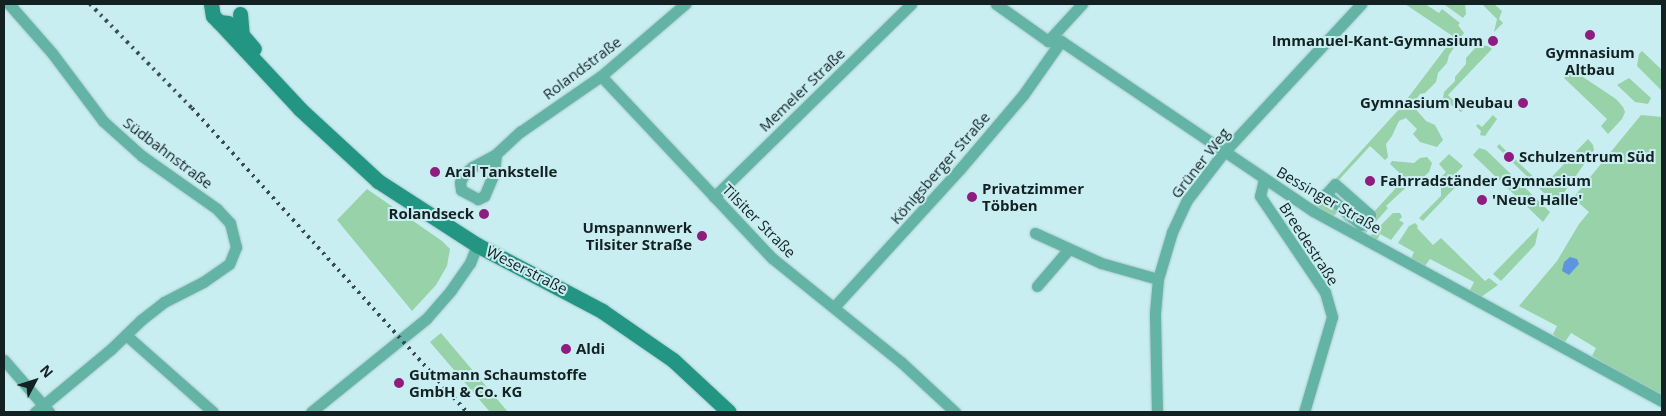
<!DOCTYPE html>
<html>
<head>
<meta charset="utf-8">
<style>
	body { margin:0 }
	#map { position:relative; width:1666px; height:416px; overflow:hidden; background:#c9eef2; font-family:"Open Sans",sans-serif }
	div>[style] { position:absolute }
	[style*='--x'] { left:calc(var(--x)*1px); top:calc(var(--y)*1px); width:calc(var(--w)*1px); rotate:calc(var(--a)*1deg) }
	.green>* { inset:0; background:#97d2a8 }
	.water>* { inset:0; background:#5e95e0 }
	.roads { filter:drop-shadow(0 0 1px #a8c9cd) drop-shadow(0 0 1px #a8c9cd) }
	.street>* { height:11px; margin:-5.5px; padding:0 5.5px; transform-origin:5.5px; border-radius:5.5px; background:#63b4a4 }
	.secondary>* { height:15px; margin:-7.5px; padding:0 7.5px; transform-origin:7.5px; border-radius:7.5px; background:#239683 }
	.rail>* { height:4px; margin-top:-2px; transform-origin:0; background:repeating-linear-gradient(90deg,#394c4f 0 2.5px,transparent 0 7.5px) }
	.dots>* { width:14px; height:14px; translate:-50% -50%; box-sizing:border-box; border:2px solid #c9eef2; border-radius:50% }
	span { translate:-50% -50%; white-space:nowrap; text-align:center; line-height:1.15; -webkit-text-stroke:4px #c9eef2; paint-order:stroke }
	.poi-label { font-size:15px; color:#132123; font-weight:700 }
	.right { translate:-100% -50%; text-align:right }
	.left { translate:0 -50%; text-align:left }
	.street-label { font-size:15px; color:#132123 }
	.frame { position:absolute; inset:0; border:5px solid #132123; pointer-events:none }
	.north { position:absolute; left:10px; top:356px; width:50px; height:50px; -webkit-text-stroke:4px #c9eef2; paint-order:stroke; rotate:50deg; font-size:14px; font-weight:700; line-height:20px; text-align:center; color:#132123 }
	.north::after { content:''; display:block; margin:auto; width:18px; height:22px; background:#132123; clip-path:polygon(50% 0,100% 100%,50% 72%,0 100%) }
</style>
</head>
<body>
<div id="map">
	<div class="green">
		<i style="clip-path:polygon(1405px 4px,1425px 4px,1439px 13px,1442px 9px,1460px 23px,1458px 25px,1464px 33px,1449px 55px,1447px 63px,1438px 73px,1436px 82px,1425px 93px,1420px 94px,1412px 105px,1426px 121px,1435px 125px,1443px 140px,1437px 147px,1420px 142px,1413px 134px,1417px 129px,1406px 118px,1399px 121px,1392px 136px,1386px 144px,1388px 157px,1385px 160px,1370px 146px,1326px 194px,1341px 208px,1332px 218px,1311px 206px,1401px 107px,1454px 37px)"></i>
		<i style="clip-path:polygon(1445px 4px,1465px 4px,1466px 14px,1463px 18px,1445px 5px)"></i>
		<i style="clip-path:polygon(1482px 4px,1494px 4px,1502px 11px,1499px 19px,1503px 23px,1494px 32px,1497px 19px)"></i>
		<i style="clip-path:polygon(1478px 45px,1488px 46px,1492px 49px,1448px 95px,1463px 110px,1461px 112px,1443px 99px,1444px 92px,1455px 81px,1455px 77px,1466px 64px,1466px 58px)"></i>
		<i style="clip-path:polygon(1642px 51px,1662px 70px,1662px 91px,1637px 66px,1639px 54px)"></i>
		<i style="clip-path:polygon(1571px 69px,1616px 99px,1623px 107px,1625px 112px,1622px 119px,1608px 134px,1601px 126px,1607px 119px,1564px 78px)"></i>
		<i style="clip-path:polygon(1629px 78px,1651px 98px,1648px 104px,1635px 102px,1617px 85px)"></i>
		<i style="clip-path:polygon(1493px 115px,1497px 119px,1485px 136px,1480px 135px,1481px 131px,1476px 126px,1478px 124px,1482px 127px)"></i>
		<i style="clip-path:polygon(1641px 115px,1662px 117px,1662px 399px,1592px 356px,1596px 348px,1571px 333px,1565px 342px,1559px 340px,1553px 334px,1557px 326px,1519px 306px,1557px 261px,1579px 224px,1589px 212px,1573px 198px)"></i>
		<i style="clip-path:polygon(1588px 139px,1593px 145px,1594px 150px,1561px 197px,1556px 199px,1548px 197px,1497px 147px,1499px 144px,1543px 186px)"></i>
		<i style="clip-path:polygon(1479px 148px,1486px 150px,1550px 212px,1543px 222px,1473px 155px)"></i>
		<i style="clip-path:polygon(1449px 154px,1463px 166px,1456px 173px,1463px 179px,1423px 221px,1419px 218px,1441px 196px,1441px 188px,1436px 182px,1446px 172px,1439px 164px)"></i>
		<i style="clip-path:polygon(1427px 157px,1432px 163px,1429px 172px,1417px 183px,1413px 181px,1386px 206px,1388px 208px,1364px 235px,1351px 228px,1341px 216px,1344px 211px,1361px 226px,1405px 178px,1390px 164px,1392px 161px,1414px 163px,1420px 158px)"></i>
		<i style="clip-path:polygon(367px 189px,442px 241px,450px 249px,447px 266px,436px 285px,412px 311px,337px 220px)"></i>
		<i style="clip-path:polygon(1393px 213px,1400px 213px,1402px 217px,1399px 220px,1404px 223px,1391px 240px,1380px 234px,1377px 240px,1369px 237px)"></i>
		<i style="clip-path:polygon(1415px 223px,1418px 226px,1417px 228px,1433px 245px,1441px 238px,1485px 281px,1489px 278px,1498px 285px,1481px 297px,1470px 290px,1474px 282px,1430px 259px,1425px 266px,1411px 259px,1414px 252px,1398px 243px,1409px 226px)"></i>
		<i style="clip-path:polygon(1539px 227px,1535px 245px,1501px 281px,1493px 274px)"></i>
		<i style="clip-path:polygon(441px 333px,508px 412px,490px 412px,430px 342px)"></i>
	</div>
	<div class="water">
		<i style="clip-path:polygon(1570px 257px,1577px 259px,1579px 264px,1569px 275px,1562px 271px,1564px 262px)"></i>
	</div>
	<div class="roads">
		<div class="street">
			<i style="--x:9;--y:4;--w:65;--a:48.7"></i>
			<i style="--x:52;--y:53;--w:85;--a:53.1"></i>
			<i style="--x:103;--y:121;--w:52;--a:41.9"></i>
			<i style="--x:142;--y:156;--w:92;--a:35.2"></i>
			<i style="--x:217;--y:209;--w:19;--a:47"></i>
			<i style="--x:230;--y:223;--w:25;--a:76"></i>
			<i style="--x:236;--y:247;--w:18;--a:112"></i>
			<i style="--x:229;--y:264;--w:32;--a:145"></i>
			<i style="--x:203;--y:282;--w:44;--a:152.9"></i>
			<i style="--x:164;--y:302;--w:29;--a:142"></i>
			<i style="--x:141;--y:320;--w:42;--a:136"></i>
			<i style="--x:111;--y:349;--w:99;--a:140.3"></i>
			<i style="--x:996;--y:4;--w:64;--a:35.4"></i>
			<i style="--x:1048;--y:41;--w:13;--a:0"></i>
			<i style="--x:1061;--y:41;--w:304;--a:34"></i>
			<i style="--x:1313;--y:211;--w:397;--a:28.6"></i>
			<i style="--x:1048;--y:41;--w:50;--a:-47.4"></i>
			<i style="--x:601;--y:76;--w:250;--a:46.8"></i>
			<i style="--x:772;--y:258;--w:166;--a:38.9"></i>
			<i style="--x:901;--y:362;--w:74;--a:42.8"></i>
			<i style="--x:496;--y:154;--w:19;--a:96"></i>
			<i style="--x:494;--y:173;--w:25;--a:113"></i>
			<i style="--x:484;--y:196;--w:7;--a:153"></i>
			<i style="--x:478;--y:199;--w:19;--a:-152"></i>
			<i style="--x:461;--y:190;--w:8;--a:-97"></i>
			<i style="--x:460;--y:182;--w:9;--a:-63"></i>
			<i style="--x:464;--y:174;--w:11;--a:-41"></i>
			<i style="--x:472;--y:167;--w:27;--a:-28"></i>
			<i style="--x:496;--y:154;--w:33;--a:-43"></i>
			<i style="--x:520;--y:132;--w:98;--a:-34.7"></i>
			<i style="--x:601;--y:76;--w:111;--a:-40.6"></i>
			<i style="--x:1264;--y:179;--w:17;--a:103"></i>
			<i style="--x:1260;--y:196;--w:116;--a:55.9"></i>
			<i style="--x:1325;--y:292;--w:26;--a:74"></i>
			<i style="--x:1332;--y:317;--w:99;--a:106.4"></i>
			<i style="--x:1335;--y:184;--w:47;--a:41.5"></i>
			<i style="--x:1370;--y:215;--w:13;--a:132"></i>
			<i style="--x:1361;--y:225;--w:47;--a:-138.5"></i>
			<i style="--x:1326;--y:194;--w:13;--a:-48"></i>
			<i style="--x:714;--y:197;--w:276;--a:-44.4"></i>
			<i style="--x:1035;--y:233;--w:72;--a:24.4"></i>
			<i style="--x:1101;--y:263;--w:59;--a:15.7"></i>
			<i style="--x:1037;--y:286;--w:48;--a:-49.3"></i>
			<i style="--x:834;--y:307;--w:187;--a:-47.6"></i>
			<i style="--x:960;--y:169;--w:97;--a:-49.6"></i>
			<i style="--x:1023;--y:95;--w:66;--a:-54.9"></i>
			<i style="--x:126;--y:335;--w:116;--a:41.5"></i>
			<i style="--x:4;--y:360;--w:69;--a:49.1"></i>
			<i style="--x:311;--y:412;--w:148;--a:-39"></i>
			<i style="--x:426;--y:319;--w:38;--a:-49"></i>
			<i style="--x:451;--y:290;--w:33;--a:-55"></i>
			<i style="--x:470;--y:263;--w:19;--a:-69"></i>
			<i style="--x:1157;--y:412;--w:99;--a:-91.2"></i>
			<i style="--x:1155;--y:313;--w:34;--a:-85"></i>
			<i style="--x:1158;--y:279;--w:49;--a:-73.4"></i>
			<i style="--x:1172;--y:232;--w:35;--a:-65"></i>
			<i style="--x:1187;--y:200;--w:61;--a:-52.4"></i>
			<i style="--x:1224;--y:152;--w:202;--a:-47.2"></i>
		</div>
		<div class="secondary">
			<i style="--x:211;--y:4;--w:12;--a:81"></i>
			<i style="--x:213;--y:16;--w:8;--a:45"></i>
			<i style="--x:219;--y:22;--w:9;--a:6"></i>
			<i style="--x:240;--y:14;--w:21;--a:85"></i>
			<i style="--x:242;--y:35;--w:18;--a:49"></i>
			<i style="--x:219;--y:22;--w:119;--a:47"></i>
			<i style="--x:300;--y:109;--w:106;--a:42.7"></i>
			<i style="--x:378;--y:181;--w:118;--a:32.9"></i>
			<i style="--x:477;--y:245;--w:141;--a:27.8"></i>
			<i style="--x:602;--y:311;--w:86;--a:34.6"></i>
			<i style="--x:673;--y:360;--w:76;--a:42.9"></i>
		</div>
	</div>
	<div class="rail">
		<i style="--x:90;--y:4;--w:146;--a:45.6"></i>
		<i style="--x:192;--y:108;--w:410;--a:47.9"></i>
	</div>
	<div class="dots">
		<i style="left:1590px;top:35px;background:#8e1d7f"></i>
		<i style="left:1493px;top:41px;background:#8e1d7f"></i>
		<i style="left:1523px;top:103px;background:#8e1d7f"></i>
		<i style="left:1509px;top:157px;background:#8e1d7f"></i>
		<i style="left:435px;top:172px;background:#8e1d7f"></i>
		<i style="left:1370px;top:181px;background:#8e1d7f"></i>
		<i style="left:972px;top:197px;background:#8e1d7f"></i>
		<i style="left:1482px;top:200px;background:#8e1d7f"></i>
		<i style="left:484px;top:214px;background:#8e1d7f"></i>
		<i style="left:702px;top:236px;background:#8e1d7f"></i>
		<i style="left:566px;top:349px;background:#8e1d7f"></i>
		<i style="left:399px;top:383px;background:#8e1d7f"></i>
	</div>
	<div class="poi-label">
		<span class="right" style="left:1483px;top:41px">Immanuel-Kant-Gymnasium</span>
		<span style="left:1590px;top:61px">Gymnasium<br>Altbau</span>
		<span class="right" style="left:1513px;top:103px">Gymnasium Neubau</span>
		<span class="left" style="left:1519px;top:157px">Schulzentrum Süd</span>
		<span class="left" style="left:445px;top:172px">Aral Tankstelle</span>
		<span class="left" style="left:1380px;top:181px">Fahrradständer Gymnasium</span>
		<span class="left" style="left:982px;top:197px">Privatzimmer<br>Többen</span>
		<span class="left" style="left:1492px;top:200px">'Neue Halle'</span>
		<span class="right" style="left:474px;top:214px">Rolandseck</span>
		<span class="right" style="left:692px;top:236px">Umspannwerk<br>Tilsiter Straße</span>
		<span class="left" style="left:576px;top:349px">Aldi</span>
		<span class="left" style="left:409px;top:383px">Gutmann Schaumstoffe<br>GmbH &amp; Co. KG</span>
	</div>
	<div class="street-label">
		<span style="left:582px;top:68px;rotate:-37deg">Rolandstraße</span>
		<span style="left:802px;top:90px;rotate:-44deg">Memeler Straße</span>
		<span style="left:168px;top:153px;rotate:37deg">Südbahnstraße</span>
		<span style="left:1200px;top:163px;rotate:-52deg">Grüner Weg</span>
		<span style="left:940px;top:168px;rotate:-49deg">Königsberger Straße</span>
		<span style="left:1329px;top:200px;rotate:30deg">Bessinger Straße</span>
		<span style="left:759px;top:221px;rotate:45deg">Tilsiter Straße</span>
		<span style="left:1309px;top:244px;rotate:57deg">Breedestraße</span>
		<span style="left:527px;top:270px;rotate:27deg">Weserstraße</span>
	</div>
	<div class="frame"></div>
	<div class="north">N</div>
</div>
</body>
</html>
